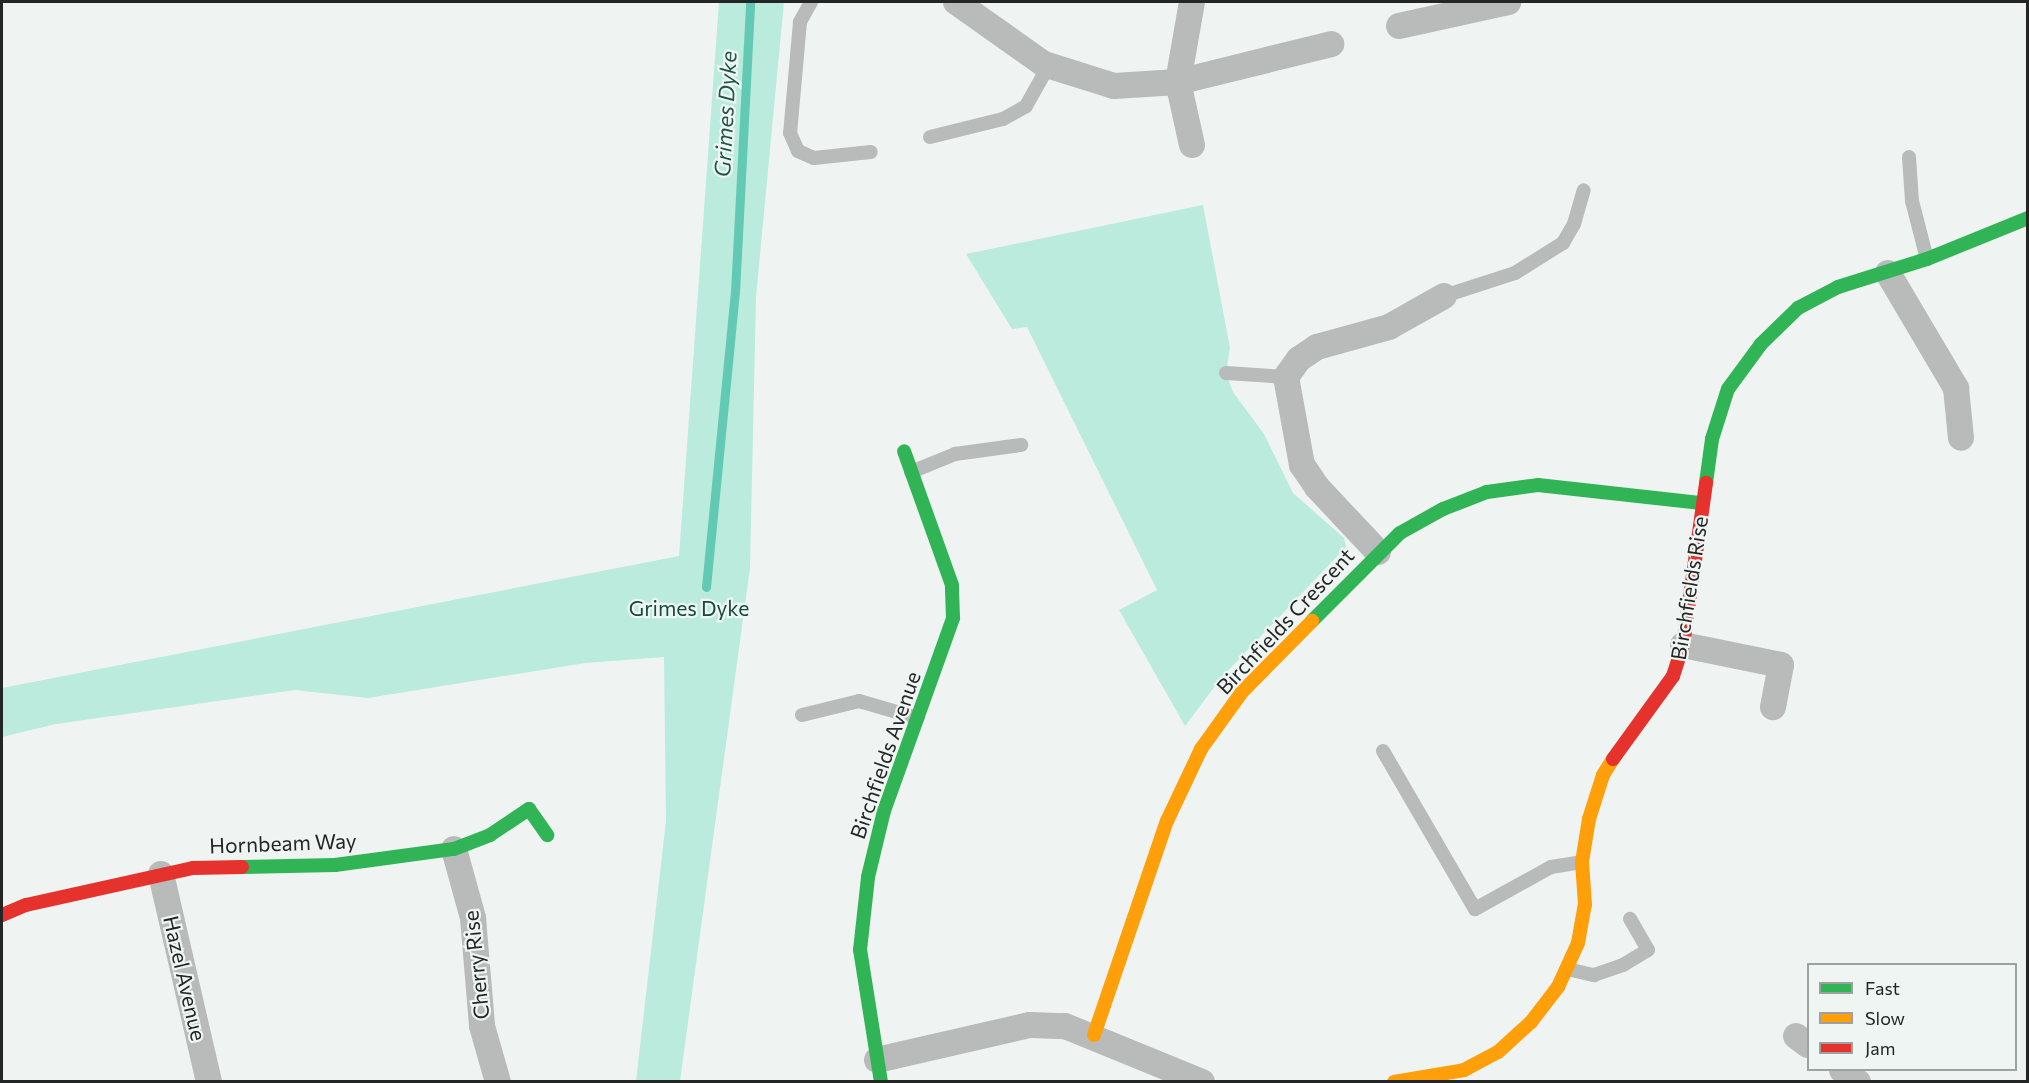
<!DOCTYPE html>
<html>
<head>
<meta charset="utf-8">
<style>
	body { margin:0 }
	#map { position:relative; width:2029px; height:1083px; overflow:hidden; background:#eff4f2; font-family:Commissioner,sans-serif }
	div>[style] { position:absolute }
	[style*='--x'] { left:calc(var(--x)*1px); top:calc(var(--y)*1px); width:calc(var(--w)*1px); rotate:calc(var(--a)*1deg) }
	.green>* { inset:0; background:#baebdc }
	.stream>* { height:9px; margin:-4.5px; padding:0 4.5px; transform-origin:4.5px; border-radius:4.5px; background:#62c9b2 }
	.lane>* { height:14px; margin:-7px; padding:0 7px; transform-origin:7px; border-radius:7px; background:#b9baba }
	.street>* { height:26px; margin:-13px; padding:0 13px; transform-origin:13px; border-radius:13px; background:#b9baba }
	.fast>* { height:14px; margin:-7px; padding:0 7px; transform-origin:7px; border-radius:7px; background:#30b455 }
	.slow>* { height:14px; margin:-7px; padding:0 7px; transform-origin:7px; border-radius:7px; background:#ff9f0a }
	.jam>* { height:14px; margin:-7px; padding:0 7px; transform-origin:7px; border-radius:7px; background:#e5322d }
	span { translate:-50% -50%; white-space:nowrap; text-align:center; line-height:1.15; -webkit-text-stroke:4.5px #eef5f2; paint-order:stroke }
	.street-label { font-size:21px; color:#232625 }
	.park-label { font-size:21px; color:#124a3c }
	.water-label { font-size:22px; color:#1f5647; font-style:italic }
	.frame { position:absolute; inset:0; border:3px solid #232625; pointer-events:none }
	.legend { position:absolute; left:1807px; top:963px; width:210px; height:108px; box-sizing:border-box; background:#eef5f2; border:2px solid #9da2a0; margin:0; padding:8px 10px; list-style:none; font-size:18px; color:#232625 }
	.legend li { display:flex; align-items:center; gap:12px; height:30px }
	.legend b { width:30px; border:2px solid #9da2a0 }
</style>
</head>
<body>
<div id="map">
	<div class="green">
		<i style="clip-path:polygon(719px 2px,784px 2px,756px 297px,750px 568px,680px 1081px,636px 1081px,666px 821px,664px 657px,585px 663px,368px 698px,295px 690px,56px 724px,2px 737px,2px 688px,679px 556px)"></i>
		<i style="clip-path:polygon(1203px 205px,1230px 348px,1226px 373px,1233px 392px,1264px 434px,1293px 493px,1344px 538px,1346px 547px,1221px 678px,1185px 726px,1119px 610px,1157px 590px,1027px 327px,1012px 329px,966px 254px)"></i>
	</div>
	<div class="stream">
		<i style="--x:706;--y:587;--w:296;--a:-84.4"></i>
		<i style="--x:735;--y:292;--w:290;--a:-87"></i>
	</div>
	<div class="lane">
		<i style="--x:811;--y:2;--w:23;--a:119"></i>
		<i style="--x:800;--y:22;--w:111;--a:95.1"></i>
		<i style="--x:790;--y:133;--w:20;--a:66"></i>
		<i style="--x:798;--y:151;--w:17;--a:24"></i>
		<i style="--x:814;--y:158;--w:57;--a:-6"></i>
		<i style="--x:930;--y:137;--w:75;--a:-13.9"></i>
		<i style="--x:1003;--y:119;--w:26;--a:-29"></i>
		<i style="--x:1026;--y:106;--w:47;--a:-60.7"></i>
		<i style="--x:1909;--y:157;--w:44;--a:86.1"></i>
		<i style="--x:1912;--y:201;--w:60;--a:75.5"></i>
		<i style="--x:1444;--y:296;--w:75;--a:-17.9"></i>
		<i style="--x:1515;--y:273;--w:57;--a:-32"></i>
		<i style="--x:1563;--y:243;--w:22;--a:-60"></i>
		<i style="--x:1574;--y:224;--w:35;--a:-74"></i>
		<i style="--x:1226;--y:373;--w:60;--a:3.8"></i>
		<i style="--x:911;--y:472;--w:48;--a:-22.2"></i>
		<i style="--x:955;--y:454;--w:67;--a:-7.8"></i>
		<i style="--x:802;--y:715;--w:59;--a:-13.8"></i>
		<i style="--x:859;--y:701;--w:61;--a:16.1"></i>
		<i style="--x:1383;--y:751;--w:183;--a:59.8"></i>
		<i style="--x:1475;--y:909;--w:87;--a:-28.9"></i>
		<i style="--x:1551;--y:867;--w:31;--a:-9"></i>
		<i style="--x:1567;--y:969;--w:28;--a:13"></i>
		<i style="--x:1594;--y:975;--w:31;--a:-19"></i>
		<i style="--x:1623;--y:965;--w:29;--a:-31"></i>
		<i style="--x:1648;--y:950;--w:36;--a:-120"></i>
	</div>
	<div class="street">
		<i style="--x:956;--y:2;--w:108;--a:35.2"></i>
		<i style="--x:1044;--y:64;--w:73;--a:17.4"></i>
		<i style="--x:1114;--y:86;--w:64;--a:-3.6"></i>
		<i style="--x:1178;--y:82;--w:81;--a:-80.1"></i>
		<i style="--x:1399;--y:26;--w:112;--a:-12.4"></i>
		<i style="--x:1192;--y:145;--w:65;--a:-102.5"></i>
		<i style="--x:1178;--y:82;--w:158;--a:-13.9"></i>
		<i style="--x:1888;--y:273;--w:134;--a:59.4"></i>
		<i style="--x:1956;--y:388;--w:50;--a:84.3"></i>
		<i style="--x:1378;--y:552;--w:89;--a:-133.2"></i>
		<i style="--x:1317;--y:487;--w:27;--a:-124"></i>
		<i style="--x:1302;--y:465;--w:89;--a:-100.3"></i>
		<i style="--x:1286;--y:377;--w:22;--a:-54"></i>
		<i style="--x:1299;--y:359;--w:22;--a:-34"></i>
		<i style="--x:1317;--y:347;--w:75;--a:-15.5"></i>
		<i style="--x:1389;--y:327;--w:63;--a:-29.4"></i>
		<i style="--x:1683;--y:645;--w:100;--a:11.5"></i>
		<i style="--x:1781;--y:665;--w:43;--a:100.8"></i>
		<i style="--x:454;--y:849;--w:72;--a:74.6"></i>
		<i style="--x:473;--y:918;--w:108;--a:85.2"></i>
		<i style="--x:482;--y:1026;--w:58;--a:74.1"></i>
		<i style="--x:161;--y:874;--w:213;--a:77"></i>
		<i style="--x:1796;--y:1036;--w:15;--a:37"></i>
		<i style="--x:877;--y:1060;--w:157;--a:-12.9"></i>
		<i style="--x:1030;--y:1025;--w:35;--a:2"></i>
		<i style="--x:1065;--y:1026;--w:148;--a:22.2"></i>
		<i style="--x:1842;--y:1070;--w:20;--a:37"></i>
	</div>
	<div class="fast">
		<i style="--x:1706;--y:483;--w:44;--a:-82.2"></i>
		<i style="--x:1712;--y:439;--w:52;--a:-72.3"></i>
		<i style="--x:1728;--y:389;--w:56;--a:-53.7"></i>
		<i style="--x:1761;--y:344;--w:52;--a:-44.2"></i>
		<i style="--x:1798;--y:308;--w:45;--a:-27.7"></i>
		<i style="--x:1838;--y:287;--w:93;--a:-17.5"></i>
		<i style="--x:1927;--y:259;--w:109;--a:-22.1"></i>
		<i style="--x:1312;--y:621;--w:124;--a:-45"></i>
		<i style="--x:1400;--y:533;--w:49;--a:-29.2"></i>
		<i style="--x:1443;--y:509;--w:47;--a:-21.1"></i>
		<i style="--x:1487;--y:492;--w:51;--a:-7.8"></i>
		<i style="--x:1538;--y:485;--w:165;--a:6.3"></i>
		<i style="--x:242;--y:867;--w:93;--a:-1.2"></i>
		<i style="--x:335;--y:865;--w:120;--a:-7.7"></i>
		<i style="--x:454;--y:849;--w:39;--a:-21"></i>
		<i style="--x:490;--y:835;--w:47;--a:-33.7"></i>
		<i style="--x:529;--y:809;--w:32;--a:55"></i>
		<i style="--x:881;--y:1082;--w:134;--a:-99"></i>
		<i style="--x:860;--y:950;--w:73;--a:-83.7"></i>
		<i style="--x:868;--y:877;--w:68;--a:-76.4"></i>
		<i style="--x:884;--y:811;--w:205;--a:-70.3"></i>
		<i style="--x:953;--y:618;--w:33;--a:-92"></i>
		<i style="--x:952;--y:585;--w:142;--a:-109.7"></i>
	</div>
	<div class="slow">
		<i style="--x:1094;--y:1035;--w:226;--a:-71.2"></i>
		<i style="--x:1167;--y:821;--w:80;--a:-64.7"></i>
		<i style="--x:1201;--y:749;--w:70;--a:-54.3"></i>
		<i style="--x:1242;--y:692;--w:100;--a:-45.4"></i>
		<i style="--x:1394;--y:1082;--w:71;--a:-9.7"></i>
		<i style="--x:1464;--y:1070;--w:38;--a:-28"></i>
		<i style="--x:1498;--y:1052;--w:45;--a:-42.3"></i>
		<i style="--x:1531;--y:1022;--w:44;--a:-52.4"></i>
		<i style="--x:1558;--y:987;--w:48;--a:-65.6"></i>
		<i style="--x:1578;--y:943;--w:39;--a:-80"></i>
		<i style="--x:1585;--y:905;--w:43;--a:-94"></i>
		<i style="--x:1582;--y:862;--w:44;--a:-80.8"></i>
		<i style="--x:1589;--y:819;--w:46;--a:-72.3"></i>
		<i style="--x:1603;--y:775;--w:19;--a:-58"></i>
	</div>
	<div class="jam">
		<i style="--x:1613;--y:759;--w:102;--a:-54.1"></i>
		<i style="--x:1673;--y:676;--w:33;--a:-72"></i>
		<i style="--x:1683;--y:645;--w:164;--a:-81.9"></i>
		<i style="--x:2;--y:915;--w:26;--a:-23"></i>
		<i style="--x:26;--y:905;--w:171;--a:-12.5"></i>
		<i style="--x:193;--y:868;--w:49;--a:-1.2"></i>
	</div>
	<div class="street-label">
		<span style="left:1689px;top:588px;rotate:-81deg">Birchfields Rise</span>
		<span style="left:1285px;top:621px;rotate:-47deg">Birchfields Crescent</span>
		<span style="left:885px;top:755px;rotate:-71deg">Birchfields Avenue</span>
		<span style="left:283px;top:843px;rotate:-2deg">Hornbeam Way</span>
		<span style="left:476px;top:965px;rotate:-96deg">Cherry Rise</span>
		<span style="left:185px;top:978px;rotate:77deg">Hazel Avenue</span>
	</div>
	<div class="park-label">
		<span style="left:689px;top:608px">Grimes Dyke</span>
	</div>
	<div class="water-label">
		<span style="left:725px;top:114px;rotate:-87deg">Grimes Dyke</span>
	</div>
	<div class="frame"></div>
	<ul class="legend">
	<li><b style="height:8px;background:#30b455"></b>Fast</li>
	<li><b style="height:8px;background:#ff9f0a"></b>Slow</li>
	<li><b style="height:8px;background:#e5322d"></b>Jam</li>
	</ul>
</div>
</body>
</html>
